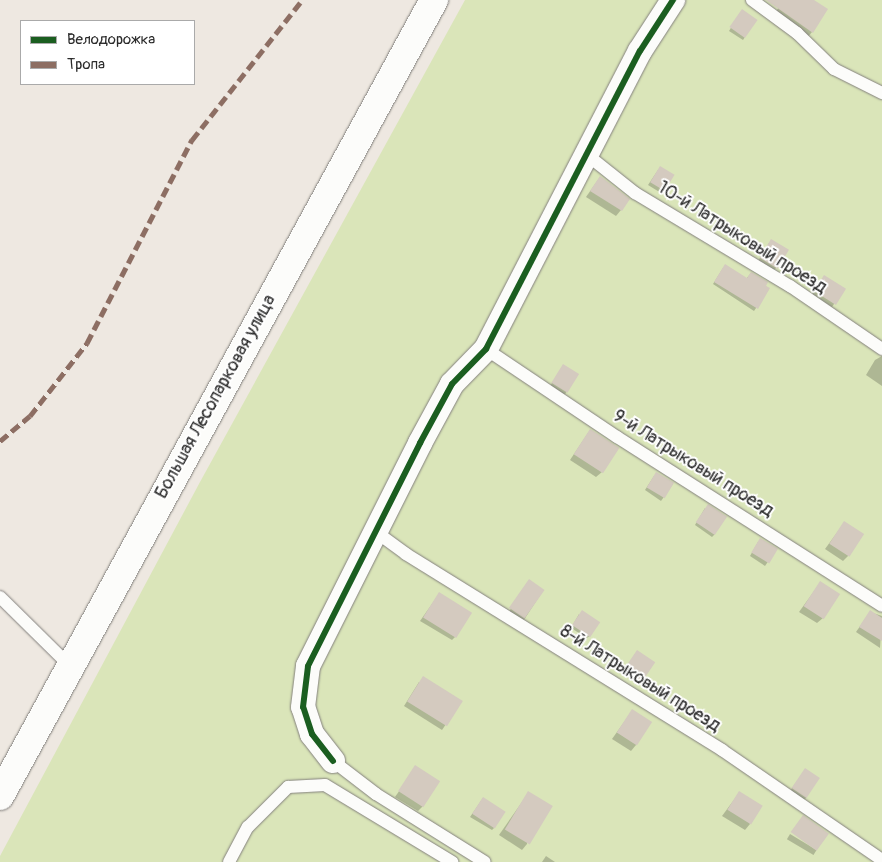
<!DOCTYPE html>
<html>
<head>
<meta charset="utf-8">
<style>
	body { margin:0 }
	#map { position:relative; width:882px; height:862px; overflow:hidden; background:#eee8e1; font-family:Pangolin,sans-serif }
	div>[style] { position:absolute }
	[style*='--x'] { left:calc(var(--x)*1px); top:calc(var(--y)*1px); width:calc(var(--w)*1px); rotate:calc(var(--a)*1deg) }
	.green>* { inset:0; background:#dae5b9 }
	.shadow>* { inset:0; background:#0003; transform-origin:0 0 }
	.building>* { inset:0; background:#d4cabf; transform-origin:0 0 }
	.roads { filter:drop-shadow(0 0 1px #83807d) drop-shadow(0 0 1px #83807d) }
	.lane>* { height:12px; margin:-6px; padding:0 6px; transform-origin:6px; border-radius:6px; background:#fcfcfa }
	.street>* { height:24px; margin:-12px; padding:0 12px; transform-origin:12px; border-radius:12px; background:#fcfcfa }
	.secondary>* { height:28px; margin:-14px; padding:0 14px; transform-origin:14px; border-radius:14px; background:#fcfcfa }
	.quiet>* { height:5px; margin-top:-2.5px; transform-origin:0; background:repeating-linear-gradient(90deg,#8d6e63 0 10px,transparent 0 15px) }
	.cycleway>* { height:6px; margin:-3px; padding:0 3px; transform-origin:3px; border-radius:3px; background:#1b5e20 }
	span { translate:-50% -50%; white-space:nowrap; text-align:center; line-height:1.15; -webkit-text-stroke:4px #fff; paint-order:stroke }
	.street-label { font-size:18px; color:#2b2b2b }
	.legend { position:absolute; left:20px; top:20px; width:175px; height:65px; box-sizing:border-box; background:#fff; border:1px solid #aaa; margin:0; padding:6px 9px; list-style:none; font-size:15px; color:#2b2b2b }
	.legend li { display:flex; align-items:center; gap:10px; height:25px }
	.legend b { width:25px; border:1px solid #aaa }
</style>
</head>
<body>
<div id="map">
	<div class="green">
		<i style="clip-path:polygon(465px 0,882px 0,882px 862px,0 862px,0 856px,200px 482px)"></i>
	</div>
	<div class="shadow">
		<i style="clip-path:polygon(783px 0,812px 0,812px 32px,807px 38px,774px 15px)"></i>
		<i style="clip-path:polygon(740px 13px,745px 37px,743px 40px,729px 31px)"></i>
		<i style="clip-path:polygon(658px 170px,664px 191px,661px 193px,648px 185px)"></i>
		<i style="clip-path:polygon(600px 177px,621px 210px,616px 216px,586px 197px)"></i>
		<i style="clip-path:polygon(769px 243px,776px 268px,774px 270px,758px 261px)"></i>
		<i style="clip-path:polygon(723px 268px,746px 279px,751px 273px,769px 289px,754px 311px,713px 284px)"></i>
		<i style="clip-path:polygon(822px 279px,844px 289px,832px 307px,812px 294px)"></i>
		<i style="clip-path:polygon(882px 356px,882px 386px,866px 375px,875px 360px)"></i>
		<i style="left:563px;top:366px;width:17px;height:24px;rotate:33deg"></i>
		<i style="clip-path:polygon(590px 430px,602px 472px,596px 477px,570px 460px)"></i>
		<i style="clip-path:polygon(654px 476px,673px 484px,661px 501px,645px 490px)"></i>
		<i style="clip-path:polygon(705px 508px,715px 534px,712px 537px,695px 525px)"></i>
		<i style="clip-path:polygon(844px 523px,849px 555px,843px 561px,825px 549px)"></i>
		<i style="clip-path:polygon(758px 542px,776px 550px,765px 566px,750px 556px)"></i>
		<i style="left:529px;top:581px;width:17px;height:40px;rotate:33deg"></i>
		<i style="clip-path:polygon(820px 583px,823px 618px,817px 623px,799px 612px)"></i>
		<i style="clip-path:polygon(439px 594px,456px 636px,452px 640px,420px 621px)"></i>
		<i style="clip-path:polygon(870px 612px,882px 616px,880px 648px,856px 632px)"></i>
		<i style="clip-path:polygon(579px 614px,590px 636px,587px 638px,571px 628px)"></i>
		<i style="clip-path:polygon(635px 654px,641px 681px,639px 684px,623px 674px)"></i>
		<i style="clip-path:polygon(419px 682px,461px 702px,442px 730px,404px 706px)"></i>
		<i style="clip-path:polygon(632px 711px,636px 745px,631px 751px,612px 739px)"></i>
		<i style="clip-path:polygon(416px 767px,423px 806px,418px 811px,395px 797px)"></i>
		<i style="clip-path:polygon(805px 770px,806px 798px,804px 800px,790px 791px)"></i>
		<i style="clip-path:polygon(529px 792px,527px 844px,522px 850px,499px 835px)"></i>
		<i style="clip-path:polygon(739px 793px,750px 824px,745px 830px,722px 816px)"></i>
		<i style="clip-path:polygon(483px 798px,494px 828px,492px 830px,470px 817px)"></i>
		<i style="left:790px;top:834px;width:31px;height:6px;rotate:31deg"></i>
		<i style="clip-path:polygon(546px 856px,555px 862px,542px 862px)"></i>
	</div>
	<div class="building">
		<i style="clip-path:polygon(766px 0,814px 0,828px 9px,813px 33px)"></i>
		<i style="left:742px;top:9px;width:19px;height:22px;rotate:35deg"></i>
		<i style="left:660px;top:166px;width:17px;height:19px;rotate:31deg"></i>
		<i style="clip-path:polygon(600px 176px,630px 199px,622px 211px,590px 191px)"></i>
		<i style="left:771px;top:239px;width:21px;height:22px;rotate:31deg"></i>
		<i style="clip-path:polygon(725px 264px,747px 278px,751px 272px,768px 282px,766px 286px,770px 288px,758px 309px,714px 282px)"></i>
		<i style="left:824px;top:275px;width:26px;height:19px;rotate:32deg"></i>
		<i style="left:563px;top:364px;width:19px;height:22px;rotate:32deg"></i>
		<i style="left:590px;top:429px;width:35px;height:30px;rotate:33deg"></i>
		<i style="left:656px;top:472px;width:21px;height:18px;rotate:31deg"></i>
		<i style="left:708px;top:504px;width:23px;height:22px;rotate:34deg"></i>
		<i style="left:844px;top:521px;width:24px;height:27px;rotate:33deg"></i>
		<i style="left:760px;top:538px;width:21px;height:17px;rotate:31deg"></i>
		<i style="left:529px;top:579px;width:19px;height:35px;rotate:35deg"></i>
		<i style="left:820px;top:581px;width:24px;height:30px;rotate:33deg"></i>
		<i style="left:439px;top:592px;width:39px;height:30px;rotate:32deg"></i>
		<i style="left:582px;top:610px;width:22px;height:18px;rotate:34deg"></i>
		<i style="clip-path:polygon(870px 610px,882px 618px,882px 641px,859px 627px)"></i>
		<i style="left:637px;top:650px;width:22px;height:25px;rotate:34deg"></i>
		<i style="left:423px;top:676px;width:47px;height:30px;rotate:32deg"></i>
		<i style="left:632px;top:709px;width:24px;height:28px;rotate:33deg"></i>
		<i style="left:415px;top:765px;width:30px;height:31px;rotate:33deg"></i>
		<i style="left:805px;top:768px;width:18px;height:24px;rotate:34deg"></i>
		<i style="left:528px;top:791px;width:29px;height:45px;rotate:31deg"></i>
		<i style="left:739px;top:791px;width:28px;height:22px;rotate:32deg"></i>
		<i style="left:483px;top:797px;width:27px;height:20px;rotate:33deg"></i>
		<i style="left:803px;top:815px;width:32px;height:21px;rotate:36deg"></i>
	</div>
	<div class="roads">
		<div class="lane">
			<i style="--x:752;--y:0;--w:56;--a:36.3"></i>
			<i style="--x:797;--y:33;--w:52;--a:44.2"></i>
			<i style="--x:834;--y:69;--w:54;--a:26.6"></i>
			<i style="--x:586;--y:154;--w:63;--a:38.5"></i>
			<i style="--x:635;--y:193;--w:181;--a:31"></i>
			<i style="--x:790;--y:286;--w:112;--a:34.4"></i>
			<i style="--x:486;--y:349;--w:158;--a:33.9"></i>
			<i style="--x:617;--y:437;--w:314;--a:32.5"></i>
			<i style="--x:376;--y:532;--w:37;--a:36"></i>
			<i style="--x:406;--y:554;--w:372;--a:31.8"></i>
			<i style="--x:722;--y:750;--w:194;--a:34.5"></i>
			<i style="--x:0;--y:597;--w:98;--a:44.6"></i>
			<i style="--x:333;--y:761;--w:54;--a:37.5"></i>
			<i style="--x:376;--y:794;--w:128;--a:32"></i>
			<i style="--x:229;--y:862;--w:40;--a:-62"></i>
			<i style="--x:248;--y:827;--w:57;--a:-45"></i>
			<i style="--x:288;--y:787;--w:37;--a:-3"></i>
			<i style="--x:325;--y:785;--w:149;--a:31.2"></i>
		</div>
		<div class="street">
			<i style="--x:333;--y:761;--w:34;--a:-128"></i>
			<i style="--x:312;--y:734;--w:28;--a:-108"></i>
			<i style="--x:303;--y:707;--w:41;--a:-83"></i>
			<i style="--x:308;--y:666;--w:250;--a:-63.3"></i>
			<i style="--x:420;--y:443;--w:67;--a:-61.5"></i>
			<i style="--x:452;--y:384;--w:49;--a:-45.8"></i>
			<i style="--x:486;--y:349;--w:335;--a:-62.7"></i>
			<i style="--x:640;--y:51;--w:61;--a:-57.1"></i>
		</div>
		<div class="secondary">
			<i style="--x:0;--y:796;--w:907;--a:-61.4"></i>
		</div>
	</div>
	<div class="quiet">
		<i style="--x:0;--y:441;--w:39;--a:-40"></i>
		<i style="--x:30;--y:416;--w:93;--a:-52"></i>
		<i style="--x:87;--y:343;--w:229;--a:-62.7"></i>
		<i style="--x:192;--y:140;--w:178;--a:-51.8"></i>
	</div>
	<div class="cycleway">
		<i style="--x:333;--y:761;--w:34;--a:-128"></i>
		<i style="--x:312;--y:734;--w:28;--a:-108"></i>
		<i style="--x:303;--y:707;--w:41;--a:-83"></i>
		<i style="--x:308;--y:666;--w:250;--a:-63.3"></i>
		<i style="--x:420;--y:443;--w:67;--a:-61.5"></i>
		<i style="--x:452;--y:384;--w:49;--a:-45.8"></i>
		<i style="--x:486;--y:349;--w:335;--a:-62.7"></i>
		<i style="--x:640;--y:51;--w:61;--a:-57.1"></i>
	</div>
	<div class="street-label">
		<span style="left:742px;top:238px;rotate:32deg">10-й Латрыковый проезд</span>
		<span style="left:216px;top:397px;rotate:-61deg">Большая Лесопарковая улица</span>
		<span style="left:693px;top:464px;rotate:32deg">9-й Латрыковый проезд</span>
		<span style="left:640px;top:679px;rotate:32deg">8-й Латрыковый проезд</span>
	</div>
	<ul class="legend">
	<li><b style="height:6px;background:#1b5e20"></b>Велодорожка</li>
	<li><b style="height:6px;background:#8d6e63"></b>Тропа</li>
	</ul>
</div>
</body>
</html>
